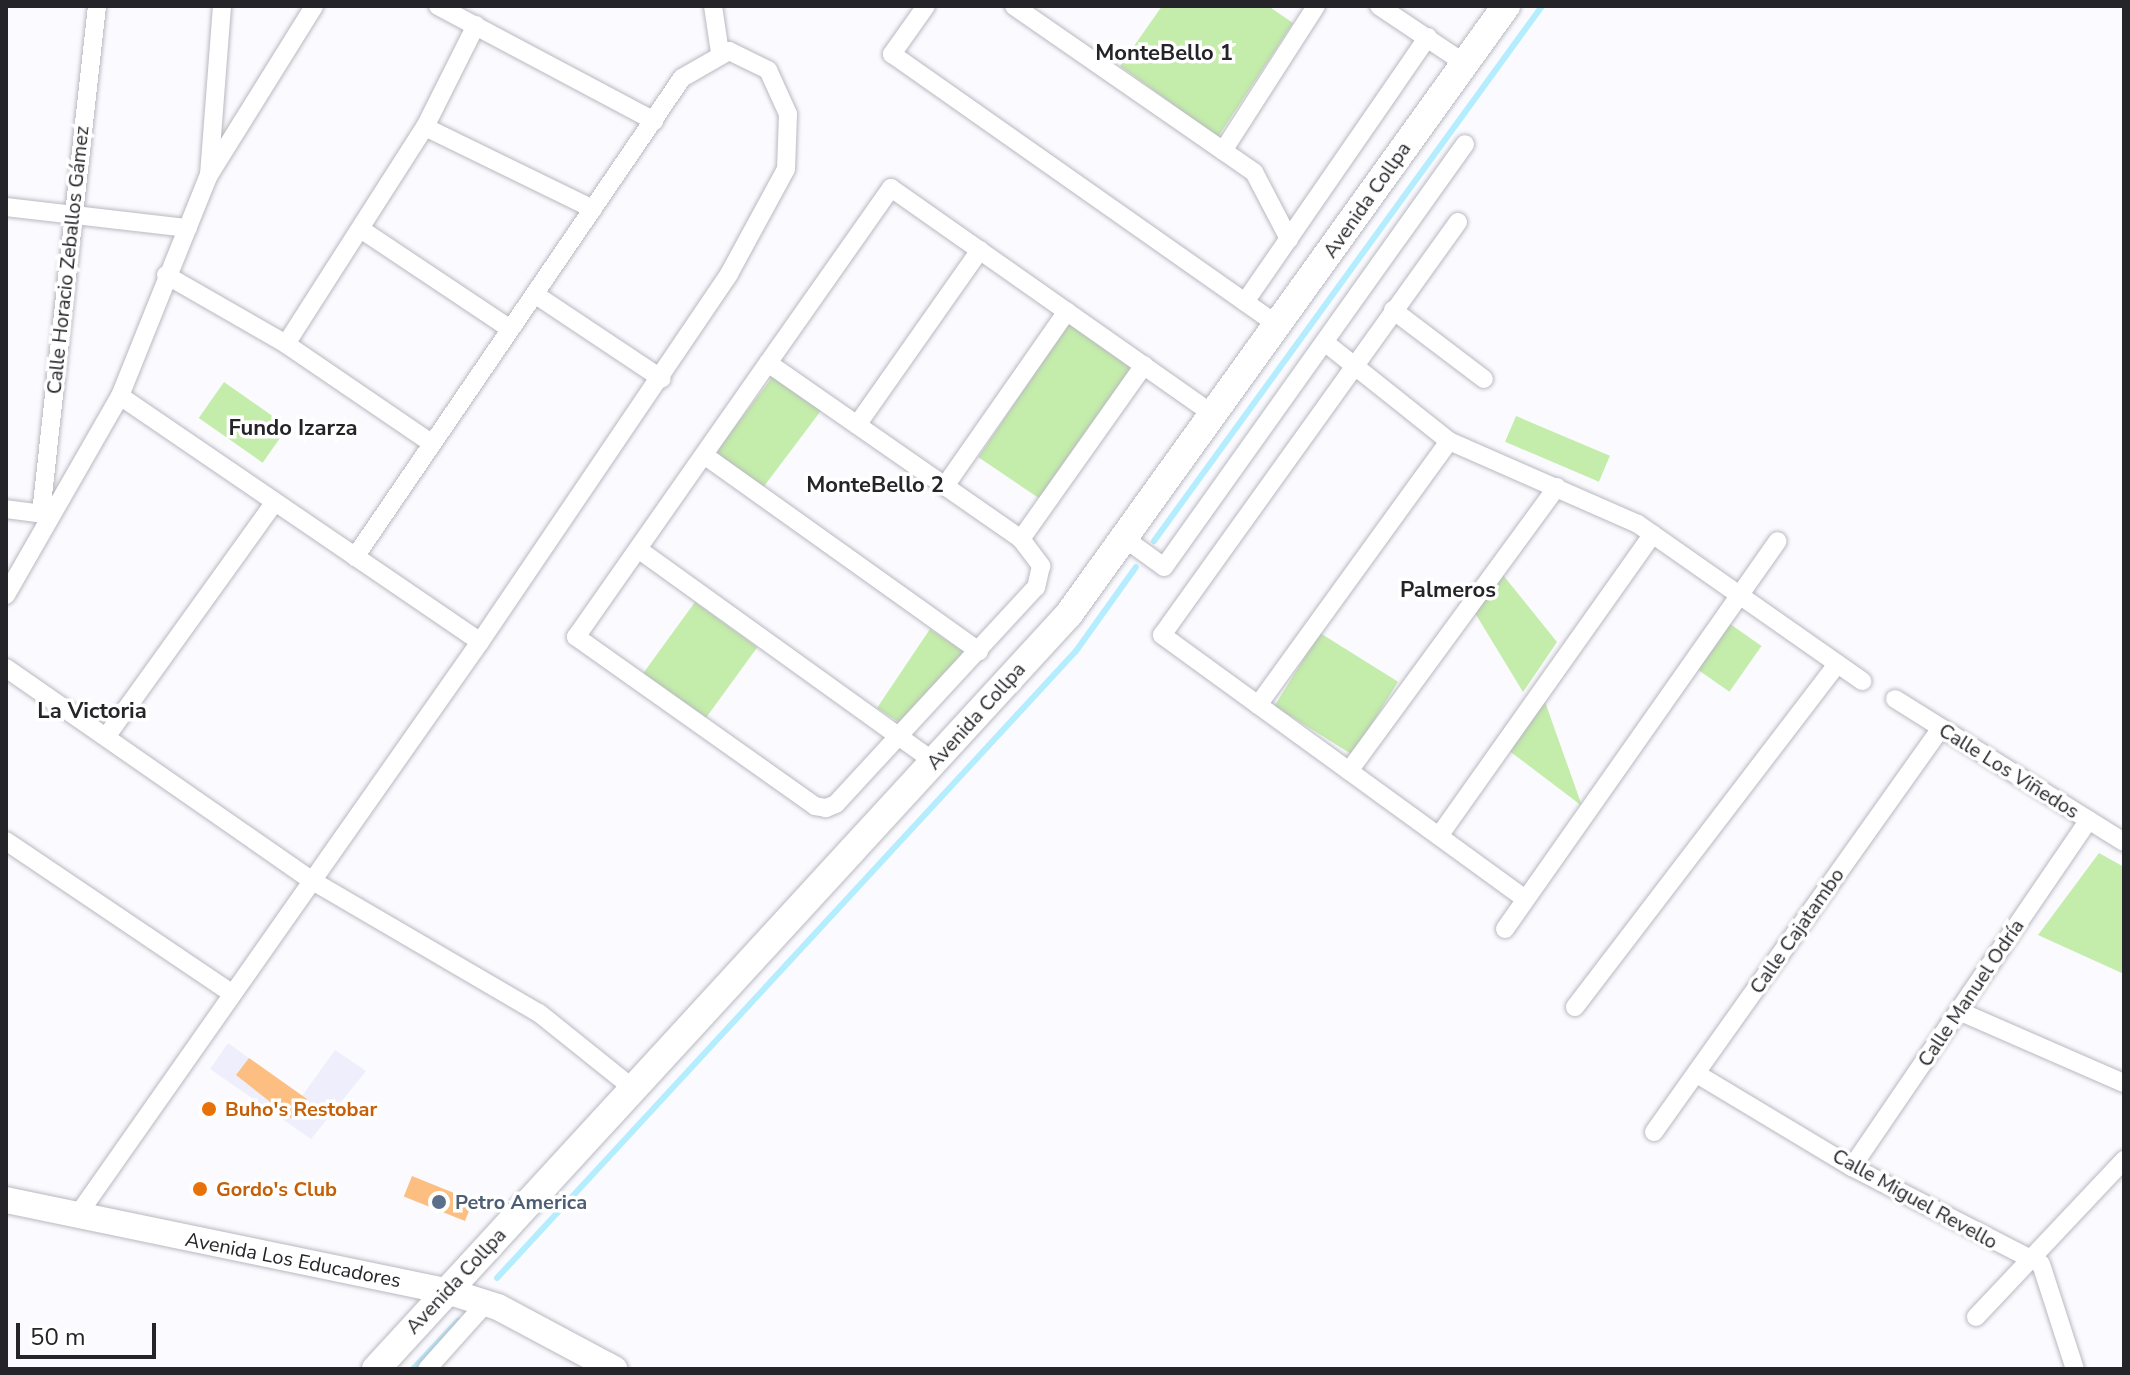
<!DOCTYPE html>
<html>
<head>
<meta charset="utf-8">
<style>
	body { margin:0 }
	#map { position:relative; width:2130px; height:1375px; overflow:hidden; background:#fbfbff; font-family:"Nunito Sans",sans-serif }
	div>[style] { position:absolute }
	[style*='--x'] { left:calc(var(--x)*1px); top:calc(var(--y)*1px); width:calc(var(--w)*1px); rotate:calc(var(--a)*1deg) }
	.built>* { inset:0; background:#eeeefc }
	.green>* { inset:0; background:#c4ecaa; transform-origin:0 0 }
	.stream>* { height:6px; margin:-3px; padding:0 3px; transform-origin:3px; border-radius:3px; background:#b3edfe }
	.building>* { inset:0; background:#fcbf81; transform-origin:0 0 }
	.roads { filter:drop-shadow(0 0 2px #b8b8c1) drop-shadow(0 0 2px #b8b8c1) }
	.street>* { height:18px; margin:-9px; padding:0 9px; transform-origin:9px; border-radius:9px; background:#fff }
	.secondary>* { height:26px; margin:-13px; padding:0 13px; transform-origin:13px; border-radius:13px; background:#fff }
	.primary>* { height:28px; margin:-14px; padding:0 14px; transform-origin:14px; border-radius:14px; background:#fff }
	.dots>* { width:22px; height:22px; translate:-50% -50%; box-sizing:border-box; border:4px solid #fff; border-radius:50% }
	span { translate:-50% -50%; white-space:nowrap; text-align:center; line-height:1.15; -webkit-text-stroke:7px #fff; paint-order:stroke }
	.street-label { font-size:20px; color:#252529 }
	.food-label { font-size:20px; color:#c56008; font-weight:700 }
	.left { translate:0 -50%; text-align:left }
	.service-label { font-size:20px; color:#4e5e75; font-weight:700 }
	.neighbourhood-label { font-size:22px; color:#252529; font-weight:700 }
	.frame { position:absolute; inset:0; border:8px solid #252529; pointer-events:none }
	.scale { position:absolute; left:16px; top:1323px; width:140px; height:36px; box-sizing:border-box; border:4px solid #252529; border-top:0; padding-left:10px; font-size:24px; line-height:28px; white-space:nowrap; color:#252529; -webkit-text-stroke:6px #fff; paint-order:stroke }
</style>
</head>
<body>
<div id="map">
	<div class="built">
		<i style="clip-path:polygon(228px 1043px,302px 1096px,335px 1050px,366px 1071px,311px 1139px,210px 1069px)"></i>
	</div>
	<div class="green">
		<i style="clip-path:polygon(1162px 6px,1268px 6px,1293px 23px,1218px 137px,1120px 66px)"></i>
		<i style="left:1069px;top:323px;width:76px;height:162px;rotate:34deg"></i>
		<i style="left:774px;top:375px;width:59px;height:99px;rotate:37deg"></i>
		<i style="left:224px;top:382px;width:78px;height:44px;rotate:35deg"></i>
		<i style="left:1516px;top:416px;width:102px;height:28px;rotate:23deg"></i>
		<i style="clip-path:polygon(1503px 575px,1557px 642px,1523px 692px,1475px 613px)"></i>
		<i style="left:695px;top:602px;width:77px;height:90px;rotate:36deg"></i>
		<i style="left:1723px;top:619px;width:47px;height:56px;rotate:35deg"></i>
		<i style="clip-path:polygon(930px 629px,964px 652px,900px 723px,877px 708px)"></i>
		<i style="left:1320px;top:633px;width:92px;height:86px;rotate:32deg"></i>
		<i style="clip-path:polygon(1544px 699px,1582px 806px,1508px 750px)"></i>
		<i style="clip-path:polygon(2099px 853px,2124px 867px,2124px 974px,2038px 935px)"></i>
	</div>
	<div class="stream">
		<i style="--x:1154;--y:541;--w:661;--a:-54.05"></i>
		<i style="--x:497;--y:1278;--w:853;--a:-47.28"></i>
		<i style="--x:1076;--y:651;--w:103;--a:-54.5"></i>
		<i style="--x:413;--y:1369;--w:66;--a:-46.8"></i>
	</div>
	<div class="building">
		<i style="clip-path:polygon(249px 1058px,307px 1099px,292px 1119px,236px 1075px)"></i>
		<i style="left:412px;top:1176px;width:66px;height:22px;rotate:22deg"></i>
	</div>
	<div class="roads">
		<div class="street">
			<i style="--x:438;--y:6;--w:245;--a:28"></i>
			<i style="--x:713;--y:6;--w:48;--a:81.5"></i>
			<i style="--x:926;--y:6;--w:59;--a:125.3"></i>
			<i style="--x:892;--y:54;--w:472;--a:35.1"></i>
			<i style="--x:1014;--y:6;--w:292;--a:34.7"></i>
			<i style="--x:1254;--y:172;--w:76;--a:62.4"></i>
			<i style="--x:1379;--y:6;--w:102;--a:33.8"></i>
			<i style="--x:425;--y:127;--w:187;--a:26"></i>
			<i style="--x:1223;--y:151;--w:172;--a:-57.3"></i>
			<i style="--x:209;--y:175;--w:199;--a:-58.1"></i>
			<i style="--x:6;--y:207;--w:183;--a:6.6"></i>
			<i style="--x:1458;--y:222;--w:508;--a:125.63"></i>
			<i style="--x:1162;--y:635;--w:449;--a:36"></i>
			<i style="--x:362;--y:230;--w:177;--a:33.7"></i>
			<i style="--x:166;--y:275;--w:138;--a:29.9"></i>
			<i style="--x:286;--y:344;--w:176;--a:34.3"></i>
			<i style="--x:536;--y:295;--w:151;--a:33.7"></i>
			<i style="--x:1245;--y:302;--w:322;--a:-55.4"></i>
			<i style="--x:1393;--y:310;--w:114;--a:37.2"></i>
			<i style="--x:286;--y:344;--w:258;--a:-57.4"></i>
			<i style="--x:425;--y:127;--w:114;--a:-63.4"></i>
			<i style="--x:1327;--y:344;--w:156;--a:38.5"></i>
			<i style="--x:1449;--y:441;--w:206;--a:23.7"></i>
			<i style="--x:1638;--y:524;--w:274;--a:35"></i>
			<i style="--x:768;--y:363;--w:308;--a:34.8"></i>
			<i style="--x:1021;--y:539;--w:34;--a:53"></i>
			<i style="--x:1041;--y:566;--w:22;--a:103"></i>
			<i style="--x:1036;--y:587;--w:295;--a:132.7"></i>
			<i style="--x:836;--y:804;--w:11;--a:158"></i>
			<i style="--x:826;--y:808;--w:11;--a:-170"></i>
			<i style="--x:815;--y:806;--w:293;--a:-144.7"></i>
			<i style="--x:576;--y:637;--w:335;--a:-55"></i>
			<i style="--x:768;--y:363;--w:214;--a:-54.9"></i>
			<i style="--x:891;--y:188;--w:395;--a:35.1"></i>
			<i style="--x:120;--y:396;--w:238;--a:-68.1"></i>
			<i style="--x:209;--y:175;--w:169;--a:-85.6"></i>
			<i style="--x:857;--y:425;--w:214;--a:-54.9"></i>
			<i style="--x:704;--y:455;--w:338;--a:35.5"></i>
			<i style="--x:945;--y:486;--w:213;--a:-55.1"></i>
			<i style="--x:6;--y:509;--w:45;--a:7.6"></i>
			<i style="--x:41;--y:513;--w:510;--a:-83.7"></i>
			<i style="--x:1124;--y:538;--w:49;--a:35.9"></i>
			<i style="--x:1164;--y:567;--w:519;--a:-54.56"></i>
			<i style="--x:1021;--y:539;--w:213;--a:-54.7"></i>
			<i style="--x:638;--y:549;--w:365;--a:35.7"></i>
			<i style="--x:6;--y:595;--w:229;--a:-60.2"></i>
			<i style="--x:120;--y:396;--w:436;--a:34.3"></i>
			<i style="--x:6;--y:668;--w:371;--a:34.8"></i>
			<i style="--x:311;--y:880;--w:264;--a:30.3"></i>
			<i style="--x:539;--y:1013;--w:122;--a:38.7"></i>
			<i style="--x:1895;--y:699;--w:270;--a:32"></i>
			<i style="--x:1258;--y:705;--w:326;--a:-54.1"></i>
			<i style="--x:106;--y:737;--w:288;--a:-54.3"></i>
			<i style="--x:1349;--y:771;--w:352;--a:-53.8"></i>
			<i style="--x:1439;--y:836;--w:370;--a:-54.7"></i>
			<i style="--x:6;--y:841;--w:270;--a:34"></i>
			<i style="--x:1505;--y:929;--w:474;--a:-54.9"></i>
			<i style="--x:1575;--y:1007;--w:432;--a:-52.6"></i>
			<i style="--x:1959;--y:1011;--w:180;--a:23.6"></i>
			<i style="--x:1697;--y:1074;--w:181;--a:31"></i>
			<i style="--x:1852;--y:1167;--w:212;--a:27.2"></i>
			<i style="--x:2041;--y:1264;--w:110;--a:72.1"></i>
			<i style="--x:1654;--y:1132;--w:494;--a:-54.6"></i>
			<i style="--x:1852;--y:1167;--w:420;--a:-55.7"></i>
			<i style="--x:77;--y:1216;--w:701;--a:-54.93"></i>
			<i style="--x:480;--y:642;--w:444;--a:-55.9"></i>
			<i style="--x:729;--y:274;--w:119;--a:-61.5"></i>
			<i style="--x:786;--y:169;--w:55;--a:-87.9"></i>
			<i style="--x:788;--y:114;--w:48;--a:-114.4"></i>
			<i style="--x:768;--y:70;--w:43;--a:-154"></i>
			<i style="--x:729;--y:51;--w:54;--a:150.1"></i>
			<i style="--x:682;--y:78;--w:580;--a:124.32"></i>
			<i style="--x:1976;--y:1317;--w:216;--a:-46.7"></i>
			<i style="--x:427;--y:1369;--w:89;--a:-48.2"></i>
		</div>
		<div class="secondary">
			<i style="--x:6;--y:1200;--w:450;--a:11.7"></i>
			<i style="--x:447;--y:1291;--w:53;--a:17.4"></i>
			<i style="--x:498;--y:1307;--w:132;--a:28.1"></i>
		</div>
		<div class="primary">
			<i style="--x:376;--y:1369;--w:1025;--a:-47.45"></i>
			<i style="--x:1069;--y:614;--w:749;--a:-54.29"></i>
		</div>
	</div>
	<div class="dots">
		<i style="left:209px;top:1109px;background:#e8710a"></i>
		<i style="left:200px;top:1189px;background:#e8710a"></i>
		<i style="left:439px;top:1202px;background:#5c6f8a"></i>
	</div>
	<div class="street-label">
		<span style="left:1367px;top:200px;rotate:-55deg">Avenida Collpa</span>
		<span style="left:68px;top:260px;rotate:-84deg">Calle Horacio Zeballos Gámez</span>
		<span style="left:976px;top:716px;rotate:-48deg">Avenida Collpa</span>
		<span style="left:2009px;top:771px;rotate:32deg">Calle Los Viñedos</span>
		<span style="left:1797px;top:931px;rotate:-55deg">Calle Cajatambo</span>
		<span style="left:1971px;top:993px;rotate:-56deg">Calle Manuel Odría</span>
		<span style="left:1915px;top:1199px;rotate:29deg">Calle Miguel Revello</span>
		<span style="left:293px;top:1260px;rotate:11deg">Avenida Los Educadores</span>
		<span style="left:456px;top:1281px;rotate:-47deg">Avenida Collpa</span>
	</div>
	<div class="food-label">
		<span class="left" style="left:225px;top:1109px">Buho's Restobar</span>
		<span class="left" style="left:216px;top:1189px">Gordo's Club</span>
	</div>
	<div class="service-label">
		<span class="left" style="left:455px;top:1202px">Petro America</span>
	</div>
	<div class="neighbourhood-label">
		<span style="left:1164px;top:54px">MonteBello 1</span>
		<span style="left:293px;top:429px">Fundo Izarza</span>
		<span style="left:875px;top:486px">MonteBello 2</span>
		<span style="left:1448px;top:591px">Palmeros</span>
		<span style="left:92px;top:712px">La Victoria</span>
	</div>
	<div class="frame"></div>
	<div class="scale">50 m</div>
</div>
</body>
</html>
